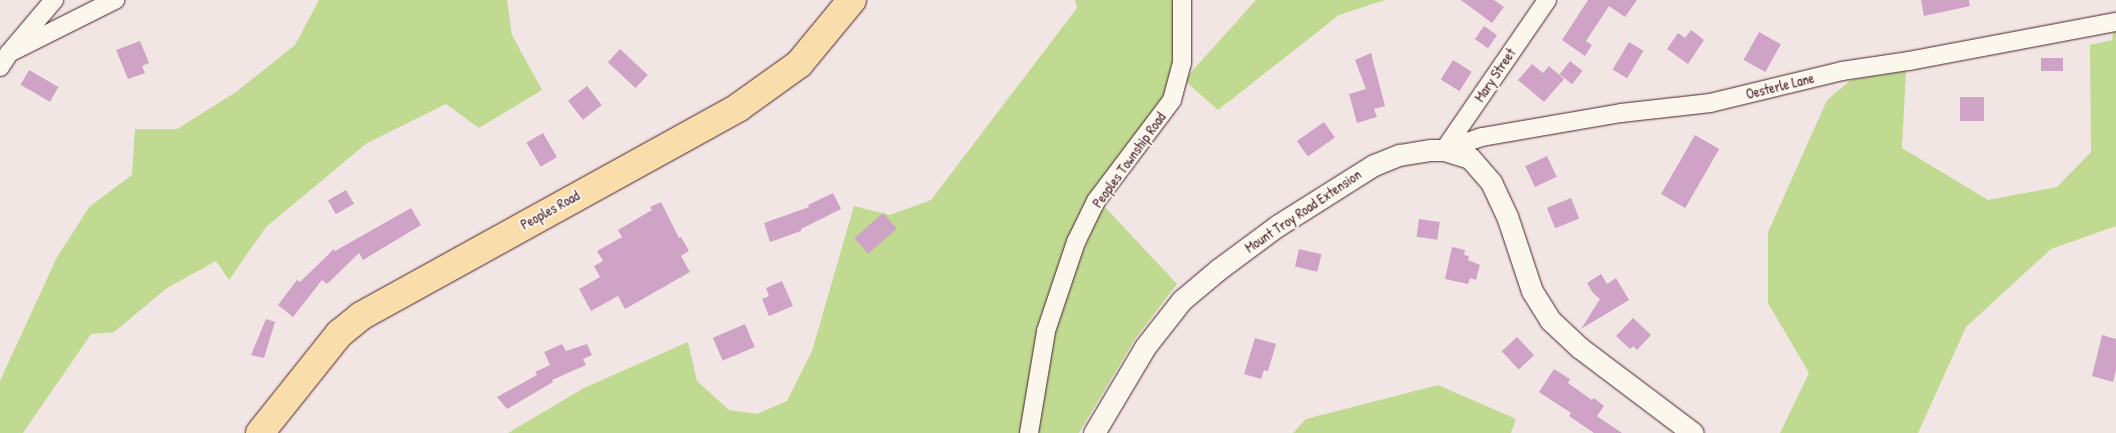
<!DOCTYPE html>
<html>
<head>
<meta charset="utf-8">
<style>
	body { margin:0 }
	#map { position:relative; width:2116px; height:433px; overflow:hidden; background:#f2e6e4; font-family:"Patrick Hand",sans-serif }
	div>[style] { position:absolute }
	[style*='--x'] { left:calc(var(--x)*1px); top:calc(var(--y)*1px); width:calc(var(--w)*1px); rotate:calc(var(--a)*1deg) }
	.green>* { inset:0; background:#c0da91 }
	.building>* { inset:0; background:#cfa3c6; transform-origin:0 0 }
	.roads { filter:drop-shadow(0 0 1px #4a1f2b) drop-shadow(0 0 1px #4a1f2b) }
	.minor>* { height:18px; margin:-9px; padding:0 9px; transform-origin:9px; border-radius:9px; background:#fbf7ec }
	.tertiary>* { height:21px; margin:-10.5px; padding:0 10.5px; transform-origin:10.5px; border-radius:10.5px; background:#fbf7ec }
	.primary>* { height:28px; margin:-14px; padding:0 14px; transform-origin:14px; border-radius:14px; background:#f9deab }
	span { translate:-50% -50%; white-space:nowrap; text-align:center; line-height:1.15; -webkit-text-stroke:4px #fbf7ec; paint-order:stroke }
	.street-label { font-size:14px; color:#4a1f2b }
</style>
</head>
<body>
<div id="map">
	<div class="green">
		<i style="clip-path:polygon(319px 0,507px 0,512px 35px,542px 90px,479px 128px,446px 104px,367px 143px,266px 227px,229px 280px,216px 261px,167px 288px,114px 332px,91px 334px,23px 433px,0 433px,0 381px,56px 259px,89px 207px,132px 175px,135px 129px,177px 129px,236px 92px,295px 45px)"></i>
		<i style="clip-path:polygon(1075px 0,1174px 0,1175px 62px,1169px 87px,1154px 114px,1111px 167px,1041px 321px,1020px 433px,508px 433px,584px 388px,688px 342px,697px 381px,729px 410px,757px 414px,787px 401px,812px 351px,854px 206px,890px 215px,931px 200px,1077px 8px)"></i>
		<i style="clip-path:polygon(1256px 0,1385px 0,1339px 15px,1218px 110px,1184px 80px)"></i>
		<i style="clip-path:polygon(2116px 14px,2116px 226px,2051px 249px,1966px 327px,1918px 433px,1780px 433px,1809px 373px,1768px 303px,1768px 232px,1827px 100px,1851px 80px,1906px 71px,1902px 148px,1988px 200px,2057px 187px,2091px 152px,2090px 45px,2112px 40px)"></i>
		<i style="clip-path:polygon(1103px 205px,1177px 284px,1135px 339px,1079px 433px,1036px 433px,1055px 333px,1068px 286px)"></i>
		<i style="clip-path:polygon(1438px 385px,1516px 419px,1511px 433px,1293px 433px,1306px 419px)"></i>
	</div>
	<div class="building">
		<i style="clip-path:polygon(1461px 0,1494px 0,1504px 7px,1492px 23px)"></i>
		<i style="clip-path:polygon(1588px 0,1637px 0,1625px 17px,1609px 6px,1586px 41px,1592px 45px,1585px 56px,1562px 40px)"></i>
		<i style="clip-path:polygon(1921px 0,1969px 0,1970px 6px,1924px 16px)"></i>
		<i style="left:1484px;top:26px;width:16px;height:16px;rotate:35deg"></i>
		<i style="clip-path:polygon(1691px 30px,1704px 40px,1688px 64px,1667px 49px,1678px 33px,1685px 38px)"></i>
		<i style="left:1759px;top:32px;width:25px;height:32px;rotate:29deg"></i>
		<i style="clip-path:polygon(140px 41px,149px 63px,142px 66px,145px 73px,128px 79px,116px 50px)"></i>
		<i style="left:1629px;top:42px;width:17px;height:32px;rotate:31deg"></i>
		<i style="left:620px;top:49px;width:38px;height:18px;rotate:43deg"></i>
		<i style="clip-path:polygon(1371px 53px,1385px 106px,1374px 109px,1377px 117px,1357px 123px,1349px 94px,1366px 89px,1355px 60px)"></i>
		<i style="left:2041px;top:58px;width:22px;height:13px"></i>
		<i style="left:1453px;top:60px;width:22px;height:23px;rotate:32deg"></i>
		<i style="left:1570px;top:61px;width:16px;height:17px;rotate:38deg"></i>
		<i style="clip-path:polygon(1532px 64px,1543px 73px,1549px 66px,1564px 79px,1544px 102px,1518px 80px)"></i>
		<i style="left:29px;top:70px;width:34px;height:17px;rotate:30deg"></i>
		<i style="left:587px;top:86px;width:24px;height:24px;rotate:52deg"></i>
		<i style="left:1960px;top:97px;width:24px;height:24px"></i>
		<i style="left:1324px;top:122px;width:19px;height:33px;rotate:55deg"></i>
		<i style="left:543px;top:133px;width:28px;height:19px;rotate:60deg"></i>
		<i style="left:1695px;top:135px;width:28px;height:68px;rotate:30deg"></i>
		<i style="left:1547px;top:156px;width:23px;height:24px;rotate:65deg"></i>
		<i style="left:346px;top:190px;width:16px;height:21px;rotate:60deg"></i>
		<i style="clip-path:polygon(833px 193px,841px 209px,801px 229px,801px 231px,770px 242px,764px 223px,809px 207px,808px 205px)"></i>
		<i style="left:1571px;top:198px;width:22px;height:26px;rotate:68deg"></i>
		<i style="clip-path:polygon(661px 202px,679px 238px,681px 237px,689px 251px,681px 256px,690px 272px,625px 309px,618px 296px,591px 311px,579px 289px,600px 277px,594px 266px,603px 261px,597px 251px,622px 237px,618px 230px,652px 210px,650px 207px)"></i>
		<i style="clip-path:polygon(411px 208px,421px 225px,363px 260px,359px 253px,327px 284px,322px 280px,293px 317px,278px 305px,297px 280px,300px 282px,334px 249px,335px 251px)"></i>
		<i style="left:883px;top:213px;width:21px;height:38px;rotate:49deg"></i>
		<i style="left:1419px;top:219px;width:21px;height:18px;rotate:8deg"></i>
		<i style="clip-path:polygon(1452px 247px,1465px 250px,1464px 255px,1469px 256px,1468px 260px,1480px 265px,1476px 280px,1470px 278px,1468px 284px,1445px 279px)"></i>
		<i style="left:1299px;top:249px;width:23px;height:18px;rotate:13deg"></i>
		<i style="clip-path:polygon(1601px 274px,1607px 284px,1616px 278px,1629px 300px,1581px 329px,1600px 299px,1593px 293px,1587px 283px)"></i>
		<i style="clip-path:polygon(782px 281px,793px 306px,769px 316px,762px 299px,769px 296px,766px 288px)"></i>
		<i style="clip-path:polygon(1633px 318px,1651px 335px,1637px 350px,1633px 346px,1630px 349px,1616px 336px)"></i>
		<i style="clip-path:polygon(266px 319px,275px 322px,264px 358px,251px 355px)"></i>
		<i style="left:745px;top:324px;width:25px;height:35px;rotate:67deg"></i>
		<i style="clip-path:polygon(2102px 335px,2116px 339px,2116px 370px,2113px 382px,2092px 376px)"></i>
		<i style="left:1517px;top:337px;width:25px;height:21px;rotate:47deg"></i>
		<i style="clip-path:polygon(1255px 338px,1276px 344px,1268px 371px,1264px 370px,1261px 379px,1244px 374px)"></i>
		<i style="clip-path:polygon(562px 344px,566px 351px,587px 344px,592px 355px,583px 359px,586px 365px,552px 380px,553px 382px,507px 409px,497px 397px,537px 375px,535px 372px,550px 365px,544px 352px)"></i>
		<i style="clip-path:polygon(1554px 369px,1570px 379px,1568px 383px,1592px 400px,1594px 398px,1604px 406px,1597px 416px,1622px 433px,1594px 433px,1569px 416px,1571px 413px,1539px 392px)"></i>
	</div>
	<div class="roads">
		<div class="minor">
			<i style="--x:9;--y:53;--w:119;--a:-26.6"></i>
			<i style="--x:0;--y:67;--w:17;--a:-57"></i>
			<i style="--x:9;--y:53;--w:70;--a:-49.7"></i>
			<i style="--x:1444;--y:150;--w:40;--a:-18.9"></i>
			<i style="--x:1482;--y:137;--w:141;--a:-9.8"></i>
			<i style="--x:1621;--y:113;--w:90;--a:-6.4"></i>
			<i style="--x:1710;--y:103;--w:136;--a:-13.6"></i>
			<i style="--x:1842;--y:71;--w:68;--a:-8.5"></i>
			<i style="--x:1909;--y:61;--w:211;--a:-10.7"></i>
			<i style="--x:1444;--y:150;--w:182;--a:-55.5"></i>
			<i style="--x:1029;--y:433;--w:103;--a:-80.5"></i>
			<i style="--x:1046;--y:331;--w:94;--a:-71.4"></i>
			<i style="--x:1076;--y:242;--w:46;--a:-64"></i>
			<i style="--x:1096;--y:201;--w:126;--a:-53"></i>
			<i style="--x:1172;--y:100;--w:38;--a:-75"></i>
			<i style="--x:1182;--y:63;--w:63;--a:-90"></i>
		</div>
		<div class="tertiary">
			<i style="--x:1094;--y:433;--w:100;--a:-59.3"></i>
			<i style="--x:1145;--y:347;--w:60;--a:-51.8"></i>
			<i style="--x:1182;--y:300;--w:48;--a:-40"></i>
			<i style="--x:1219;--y:269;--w:72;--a:-36.6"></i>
			<i style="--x:1277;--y:226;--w:115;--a:-32.2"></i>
			<i style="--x:1374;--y:165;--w:27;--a:-22"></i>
			<i style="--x:1399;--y:155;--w:32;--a:-9"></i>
			<i style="--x:1431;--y:150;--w:13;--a:0"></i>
			<i style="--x:1444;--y:150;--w:27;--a:17"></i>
			<i style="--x:1470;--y:158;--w:32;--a:49"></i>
			<i style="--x:1491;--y:182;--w:38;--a:65"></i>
			<i style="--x:1507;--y:216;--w:79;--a:71.6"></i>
			<i style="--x:1532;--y:291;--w:34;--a:58"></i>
			<i style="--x:1550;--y:320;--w:41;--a:43"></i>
			<i style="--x:1580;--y:348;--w:141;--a:37"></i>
		</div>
		<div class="primary">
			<i style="--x:260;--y:433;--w:127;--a:-51.4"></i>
			<i style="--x:339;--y:334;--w:28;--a:-39"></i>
			<i style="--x:361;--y:316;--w:432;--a:-28.9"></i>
			<i style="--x:739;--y:107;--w:74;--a:-35.6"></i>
			<i style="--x:799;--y:64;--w:83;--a:-50.4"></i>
		</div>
	</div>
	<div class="street-label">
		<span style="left:1495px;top:75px;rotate:-56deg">Mary Street</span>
		<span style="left:1780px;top:86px;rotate:-14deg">Oesterle Lane</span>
		<span style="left:1129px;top:160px;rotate:-54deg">Peoples Township Road</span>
		<span style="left:550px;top:210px;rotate:-29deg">Peoples Road</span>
		<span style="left:1303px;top:211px;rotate:-34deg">Mount Troy Road Extension</span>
	</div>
</div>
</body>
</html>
